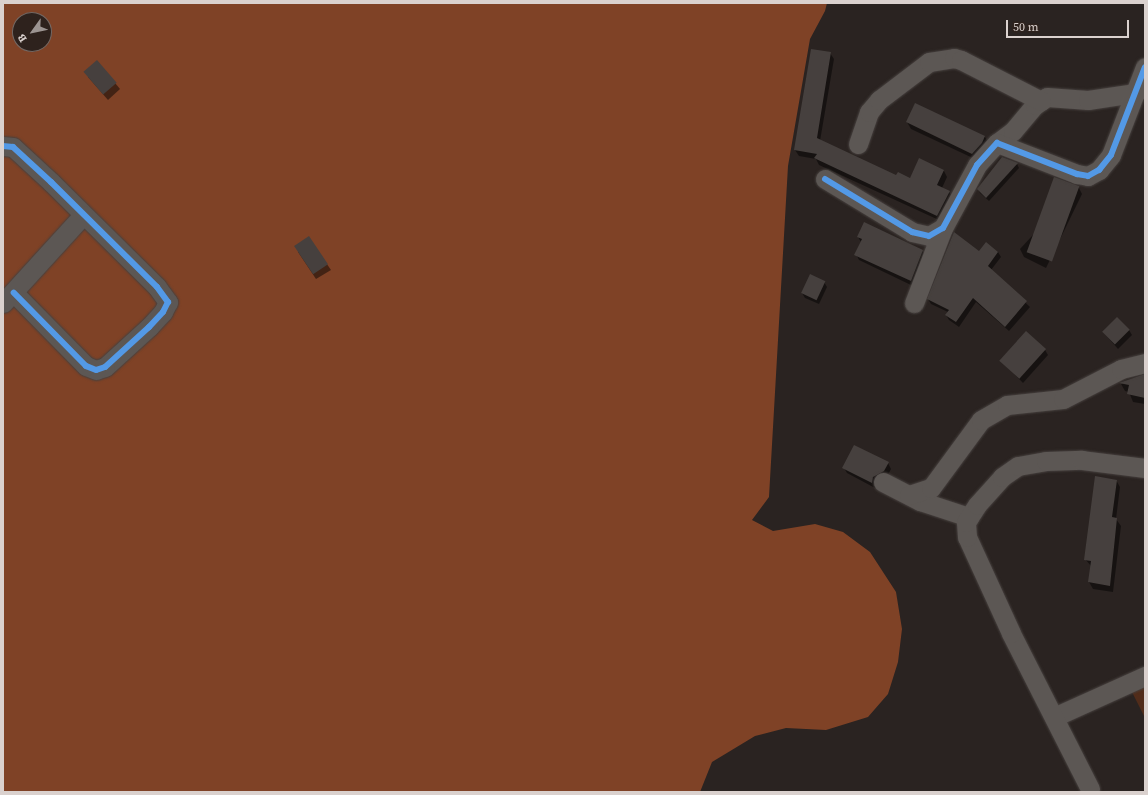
<!DOCTYPE html>
<html>
<head>
<meta charset="utf-8">
<style>
	body { margin:0 }
	#map { position:relative; width:1148px; height:795px; overflow:hidden; background:#2a2321; font-family:"Source Serif 4",serif }
	div>[style] { position:absolute }
	[style*='--x'] { left:calc(var(--x)*1px); top:calc(var(--y)*1px); width:calc(var(--w)*1px); rotate:calc(var(--a)*1deg) }
	.green>* { inset:0; background:#512c1a }
	.forest>* { inset:0; background:#7f4226 }
	.shadow>* { inset:0; background:#0007 }
	.building>* { inset:0; background:#46403e; transform-origin:0 0 }
	.roads { filter:drop-shadow(0 0 1px #46403e) drop-shadow(0 0 1px #46403e) }
	.minor>* { height:19px; margin:-9.5px; padding:0 9.5px; transform-origin:9.5px; border-radius:9.5px; background:#5c5754 }
	.cycleway>* { height:6px; margin:-3px; padding:0 3px; transform-origin:3px; border-radius:3px; background:#5399e6 }
	span { translate:-50% -50%; white-space:nowrap; text-align:center; line-height:1.15; -webkit-text-stroke:3px #2e221d; paint-order:stroke }
	.frame { position:absolute; inset:0; border:4px solid #dad1ce; pointer-events:none }
	.north { position:absolute; left:12px; top:12px; width:40px; height:40px; box-sizing:border-box; background:#2e221d; border:1px solid #736864; border-radius:50%; rotate:237deg; font-size:11px; font-weight:700; line-height:16px; text-align:center; color:#dad1ce }
	.north::after { content:''; display:block; margin:auto; width:14px; height:18px; background:#9c9491; clip-path:polygon(50% 0,100% 100%,50% 72%,0 100%) }
	.scale { position:absolute; left:1006px; top:20px; width:123px; height:18px; box-sizing:border-box; border:2px solid #dad1ce; border-top:0; padding-left:5px; font-size:12px; line-height:14px; white-space:nowrap; color:#dad1ce; -webkit-text-stroke:3px #2e221d; paint-order:stroke }
</style>
</head>
<body>
<div id="map">
	<div class="green">
		<i style="clip-path:polygon(1145px 683px,1145px 718px,1131px 690px)"></i>
	</div>
	<div class="forest">
		<i style="clip-path:polygon(evenodd,3px 3px,827px 3px,825px 11px,810px 39px,788px 166px,769px 497px,752px 520px,773px 531px,815px 524px,843px 532px,870px 552px,896px 592px,902px 629px,898px 662px,888px 694px,868px 717px,826px 730px,786px 728px,755px 736px,712px 762px,700px 792px,3px 792px,3px 3px,20px 20px,44px 20px,44px 44px,20px 44px,20px 20px)"></i>
	</div>
	<div class="shadow">
		<i style="clip-path:polygon(830px 53px,834px 59px,820px 141px,897px 177px,910px 179px,919px 159px,944px 171px,947px 177px,942px 188px,949px 192px,953px 198px,941px 221px,819px 165px,816px 159px,799px 156px,795px 150px)"></i>
		<i style="clip-path:polygon(97px 61px,120px 89px,108px 100px,88px 77px)"></i>
		<i style="clip-path:polygon(915px 104px,985px 137px,989px 144px,977px 160px,911px 129px,907px 122px)"></i>
		<i style="clip-path:polygon(1017px 164px,1019px 168px,989px 201px,980px 193px,978px 189px)"></i>
		<i style="clip-path:polygon(1078px 186px,1082px 194px,1046px 268px,1024px 257px,1020px 249px)"></i>
		<i style="clip-path:polygon(858px 237px,922px 251px,925px 256px,913px 286px,859px 260px,856px 254px,861px 242px)"></i>
		<i style="clip-path:polygon(309px 238px,331px 270px,316px 279px,298px 252px)"></i>
		<i style="clip-path:polygon(979px 252px,998px 252px,1001px 257px,991px 270px,1030px 307px,1009px 331px,976px 302px,959px 327px,949px 320px,946px 315px,948px 312px,931px 304px,928px 299px)"></i>
		<i style="clip-path:polygon(824px 282px,827px 287px,819px 304px,805px 298px,802px 293px)"></i>
		<i style="clip-path:polygon(1129px 330px,1132px 335px,1118px 349px,1103px 332px)"></i>
		<i style="clip-path:polygon(1045px 350px,1048px 355px,1023px 383px,1001px 360px)"></i>
		<i style="clip-path:polygon(1145px 375px,1145px 404px,1133px 402px,1129px 392px,1125px 391px,1121px 384px)"></i>
		<i style="clip-path:polygon(888px 463px,891px 469px,887px 477px,876px 482px,875px 488px,847px 473px,844px 468px)"></i>
		<i style="clip-path:polygon(1116px 480px,1120px 487px,1116px 519px,1121px 526px,1113px 592px,1093px 589px,1089px 582px,1091px 566px,1085px 559px)"></i>
	</div>
	<div class="building">
		<i style="clip-path:polygon(811px 49px,831px 52px,817px 138px,896px 175px,898px 172px,910px 178px,919px 158px,944px 170px,937px 185px,950px 191px,937px 216px,814px 158px,817px 154px,794px 150px)"></i>
		<i style="left:97px;top:60px;width:30px;height:18px;rotate:49deg"></i>
		<i style="clip-path:polygon(915px 103px,985px 136px,982px 143px,972px 154px,906px 122px)"></i>
		<i style="clip-path:polygon(1002px 157px,1018px 163px,986px 198px,977px 189px)"></i>
		<i style="left:1054px;top:177px;width:27px;height:80px;rotate:20deg"></i>
		<i style="clip-path:polygon(864px 222px,923px 250px,911px 281px,854px 255px,862px 239px,857px 237px)"></i>
		<i style="clip-path:polygon(954px 232px,979px 251px,986px 242px,998px 252px,988px 266px,1027px 301px,1005px 327px,973px 298px,956px 322px,945px 315px,949px 310px,927px 299px)"></i>
		<i style="left:309px;top:236px;width:34px;height:18px;rotate:56deg"></i>
		<i style="left:810px;top:274px;width:17px;height:21px;rotate:25deg"></i>
		<i style="left:1117px;top:317px;width:18px;height:21px;rotate:45deg"></i>
		<i style="left:1026px;top:331px;width:27px;height:40px;rotate:42deg"></i>
		<i style="clip-path:polygon(1145px 374px,1145px 398px,1127px 394px,1129px 385px,1119px 383px)"></i>
		<i style="clip-path:polygon(854px 445px,889px 462px,884px 471px,873px 477px,872px 483px,842px 468px)"></i>
		<i style="clip-path:polygon(1095px 476px,1117px 480px,1112px 517px,1117px 518px,1110px 586px,1088px 582px,1091px 561px,1084px 560px)"></i>
	</div>
	<div class="roads">
		<div class="minor">
			<i style="--x:997;--y:143;--w:20;--a:-37"></i>
			<i style="--x:1013;--y:131;--w:34;--a:-50"></i>
			<i style="--x:1035;--y:105;--w:14;--a:-34"></i>
			<i style="--x:1047;--y:97;--w:41;--a:4.2"></i>
			<i style="--x:1088;--y:100;--w:48;--a:-8.5"></i>
			<i style="--x:858;--y:144;--w:34;--a:-71"></i>
			<i style="--x:869;--y:112;--w:16;--a:-50"></i>
			<i style="--x:879;--y:100;--w:63;--a:-37.2"></i>
			<i style="--x:929;--y:62;--w:25;--a:-9"></i>
			<i style="--x:954;--y:58;--w:7;--a:16"></i>
			<i style="--x:961;--y:60;--w:90;--a:27.1"></i>
			<i style="--x:3;--y:146;--w:10;--a:6"></i>
			<i style="--x:13;--y:147;--w:52;--a:42.6"></i>
			<i style="--x:51;--y:182;--w:149;--a:44.7"></i>
			<i style="--x:157;--y:287;--w:19;--a:54"></i>
			<i style="--x:168;--y:302;--w:11;--a:117"></i>
			<i style="--x:163;--y:312;--w:21;--a:133"></i>
			<i style="--x:149;--y:327;--w:59;--a:137.7"></i>
			<i style="--x:105;--y:367;--w:9;--a:162"></i>
			<i style="--x:96;--y:370;--w:11;--a:-158"></i>
			<i style="--x:86;--y:366;--w:103;--a:-134.6"></i>
			<i style="--x:825;--y:179;--w:102;--a:31.3"></i>
			<i style="--x:912;--y:232;--w:17;--a:13"></i>
			<i style="--x:929;--y:236;--w:16;--a:-30"></i>
			<i style="--x:943;--y:228;--w:72;--a:-61.6"></i>
			<i style="--x:977;--y:165;--w:30;--a:-48"></i>
			<i style="--x:997;--y:143;--w:86;--a:21.2"></i>
			<i style="--x:1077;--y:174;--w:11;--a:10"></i>
			<i style="--x:1088;--y:176;--w:13;--a:-29"></i>
			<i style="--x:1099;--y:170;--w:19;--a:-51"></i>
			<i style="--x:1111;--y:155;--w:94;--a:-68.9"></i>
			<i style="--x:3;--y:303;--w:119;--a:-47.7"></i>
			<i style="--x:914;--y:303;--w:80;--a:-68.9"></i>
			<i style="--x:883;--y:482;--w:42;--a:27.2"></i>
			<i style="--x:920;--y:501;--w:52;--a:18.1"></i>
			<i style="--x:909;--y:495;--w:23;--a:-18"></i>
			<i style="--x:931;--y:488;--w:84;--a:-53.7"></i>
			<i style="--x:981;--y:420;--w:30;--a:-30"></i>
			<i style="--x:1007;--y:405;--w:56;--a:-6.1"></i>
			<i style="--x:1063;--y:399;--w:65;--a:-27.3"></i>
			<i style="--x:1121;--y:369;--w:25;--a:-14"></i>
			<i style="--x:1054;--y:717;--w:100;--a:-24.3"></i>
			<i style="--x:1090;--y:789;--w:175;--a:-116.9"></i>
			<i style="--x:1011;--y:633;--w:106;--a:-114.6"></i>
			<i style="--x:967;--y:537;--w:15;--a:-94"></i>
			<i style="--x:966;--y:522;--w:20;--a:-57"></i>
			<i style="--x:977;--y:505;--w:38;--a:-48"></i>
			<i style="--x:1002;--y:477;--w:19;--a:-35"></i>
			<i style="--x:1018;--y:466;--w:28;--a:-10"></i>
			<i style="--x:1046;--y:461;--w:36;--a:-2"></i>
			<i style="--x:1082;--y:460;--w:64;--a:7.2"></i>
		</div>
	</div>
	<div class="cycleway">
		<i style="--x:3;--y:146;--w:10;--a:6"></i>
		<i style="--x:13;--y:147;--w:52;--a:42.6"></i>
		<i style="--x:51;--y:182;--w:149;--a:44.7"></i>
		<i style="--x:157;--y:287;--w:19;--a:54"></i>
		<i style="--x:168;--y:302;--w:11;--a:117"></i>
		<i style="--x:163;--y:312;--w:21;--a:133"></i>
		<i style="--x:149;--y:327;--w:59;--a:137.7"></i>
		<i style="--x:105;--y:367;--w:9;--a:162"></i>
		<i style="--x:96;--y:370;--w:11;--a:-158"></i>
		<i style="--x:86;--y:366;--w:103;--a:-134.6"></i>
		<i style="--x:825;--y:179;--w:102;--a:31.3"></i>
		<i style="--x:912;--y:232;--w:17;--a:13"></i>
		<i style="--x:929;--y:236;--w:16;--a:-30"></i>
		<i style="--x:943;--y:228;--w:72;--a:-61.6"></i>
		<i style="--x:977;--y:165;--w:30;--a:-48"></i>
		<i style="--x:997;--y:143;--w:86;--a:21.2"></i>
		<i style="--x:1077;--y:174;--w:11;--a:10"></i>
		<i style="--x:1088;--y:176;--w:13;--a:-29"></i>
		<i style="--x:1099;--y:170;--w:19;--a:-51"></i>
		<i style="--x:1111;--y:155;--w:94;--a:-68.9"></i>
	</div>
	<div class="frame"></div>
	<div class="north">B</div>
	<div class="scale">50 m</div>
</div>
</body>
</html>
